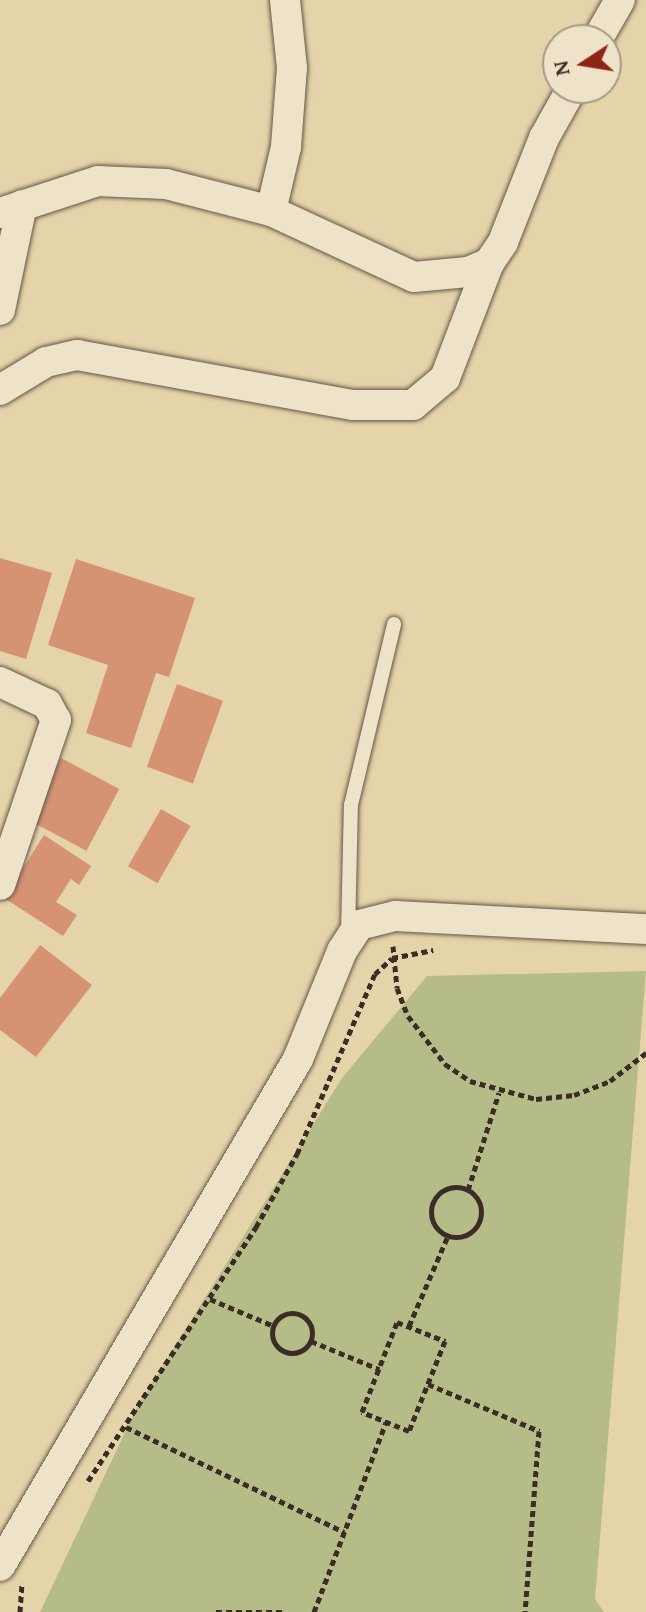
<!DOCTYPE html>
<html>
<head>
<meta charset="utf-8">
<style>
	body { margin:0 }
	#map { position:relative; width:646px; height:1612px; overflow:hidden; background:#e5d4aa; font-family:"Gentium Book Plus",serif }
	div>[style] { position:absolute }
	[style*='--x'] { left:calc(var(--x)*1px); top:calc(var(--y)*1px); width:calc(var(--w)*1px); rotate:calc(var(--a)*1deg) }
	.green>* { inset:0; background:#b6bc88 }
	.building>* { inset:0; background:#d59374; transform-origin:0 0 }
	.path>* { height:5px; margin-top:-2.5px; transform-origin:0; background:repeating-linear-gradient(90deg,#3b2d26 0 6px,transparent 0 10px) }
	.path>.ring { margin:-2.5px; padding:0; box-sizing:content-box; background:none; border:5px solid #3b2d26; border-radius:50% }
	.roads { filter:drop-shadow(0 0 2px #665747) drop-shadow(0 0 2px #665747) }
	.lane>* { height:14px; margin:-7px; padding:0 7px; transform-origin:7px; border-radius:7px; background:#eee3c8 }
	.street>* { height:30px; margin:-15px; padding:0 15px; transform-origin:15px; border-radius:15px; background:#eee3c8 }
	span { translate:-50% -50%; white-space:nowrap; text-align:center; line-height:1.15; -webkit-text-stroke:6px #eee3c8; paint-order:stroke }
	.north { position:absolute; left:542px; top:24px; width:80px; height:80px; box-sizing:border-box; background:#eee3c8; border:2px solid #a69a87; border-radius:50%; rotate:258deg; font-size:22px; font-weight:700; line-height:32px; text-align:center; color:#3b2d26 }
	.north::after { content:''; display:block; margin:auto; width:28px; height:36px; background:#8f2418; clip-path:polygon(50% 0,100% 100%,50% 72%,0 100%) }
</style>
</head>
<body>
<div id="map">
	<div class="green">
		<i style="clip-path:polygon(646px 971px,595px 1599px,604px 1612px,40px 1612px,137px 1407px,342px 1078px,427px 976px)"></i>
	</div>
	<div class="building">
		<i style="clip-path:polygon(0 558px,52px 573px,26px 659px,0 651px)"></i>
		<i style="clip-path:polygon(76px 559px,195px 598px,169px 677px,156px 673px,131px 748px,86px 733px,108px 665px,48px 645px)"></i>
		<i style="left:177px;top:684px;width:49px;height:88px;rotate:20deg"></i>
		<i style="left:61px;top:758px;width:66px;height:70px;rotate:28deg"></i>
		<i style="left:161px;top:809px;width:34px;height:66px;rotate:30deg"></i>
		<i style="clip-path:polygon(44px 835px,91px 866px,79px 885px,71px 879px,56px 902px,77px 915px,63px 936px,4px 898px)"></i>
		<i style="clip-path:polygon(40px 945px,92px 985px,36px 1057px,0 1030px,0 998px)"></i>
	</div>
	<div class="path">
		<i style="--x:393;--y:946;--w:42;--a:84.6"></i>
		<i style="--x:397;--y:988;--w:30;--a:69"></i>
		<i style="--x:408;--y:1016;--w:61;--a:52.4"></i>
		<i style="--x:445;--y:1064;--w:30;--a:34"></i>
		<i style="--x:470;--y:1081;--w:68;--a:15.3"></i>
		<i style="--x:536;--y:1099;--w:38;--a:-6"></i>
		<i style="--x:574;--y:1095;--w:39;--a:-21"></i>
		<i style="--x:610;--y:1081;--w:46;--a:-37.9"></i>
		<i class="ring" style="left:431px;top:1187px;width:45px;height:45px"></i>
		<i style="--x:468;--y:1190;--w:102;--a:-72.3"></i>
		<i style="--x:210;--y:1299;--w:69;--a:22.9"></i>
		<i class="ring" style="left:272px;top:1313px;width:35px;height:35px"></i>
		<i style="--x:397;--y:1322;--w:52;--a:21.6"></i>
		<i style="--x:445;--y:1341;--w:97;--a:111.8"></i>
		<i style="--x:409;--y:1431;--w:51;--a:-158"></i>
		<i style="--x:362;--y:1412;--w:97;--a:-68.7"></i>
		<i style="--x:409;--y:1326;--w:98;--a:-66.6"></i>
		<i style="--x:311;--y:1341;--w:74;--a:22.4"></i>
		<i style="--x:428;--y:1384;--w:121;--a:22.9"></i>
		<i style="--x:539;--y:1431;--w:182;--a:94.4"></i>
		<i style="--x:126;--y:1427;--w:242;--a:25.7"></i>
		<i style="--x:88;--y:1481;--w:305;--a:-56.5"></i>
		<i style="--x:256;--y:1227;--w:84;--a:-60.7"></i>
		<i style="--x:297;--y:1154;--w:196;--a:-66.6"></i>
		<i style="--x:375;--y:974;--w:23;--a:-43"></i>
		<i style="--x:392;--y:958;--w:42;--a:-11"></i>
		<i style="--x:20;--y:1612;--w:28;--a:-86"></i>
		<i style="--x:216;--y:1612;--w:70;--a:0"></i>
		<i style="--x:314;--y:1612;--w:203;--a:-69.2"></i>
	</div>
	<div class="roads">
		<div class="lane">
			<i style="--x:348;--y:934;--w:129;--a:-88.7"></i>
			<i style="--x:351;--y:805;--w:186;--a:-76.6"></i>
		</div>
		<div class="street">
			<i style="--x:597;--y:40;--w:46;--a:-60.1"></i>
			<i style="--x:271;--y:211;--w:66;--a:-76.8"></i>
			<i style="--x:286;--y:147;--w:79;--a:-85.7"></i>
			<i style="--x:292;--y:68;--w:68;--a:-95.9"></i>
			<i style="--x:0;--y:213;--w:103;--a:-18.1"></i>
			<i style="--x:98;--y:181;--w:68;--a:2.5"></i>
			<i style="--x:166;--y:184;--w:108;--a:14.4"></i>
			<i style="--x:271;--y:211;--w:157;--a:24.8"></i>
			<i style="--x:414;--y:277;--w:54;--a:-5.3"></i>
			<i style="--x:468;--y:272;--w:23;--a:-23"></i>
			<i style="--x:489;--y:263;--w:25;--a:-56"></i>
			<i style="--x:503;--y:242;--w:112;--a:-68.5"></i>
			<i style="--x:544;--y:138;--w:57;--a:-60.8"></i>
			<i style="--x:0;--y:310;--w:107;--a:-78.2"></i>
			<i style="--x:0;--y:390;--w:54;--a:-31.3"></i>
			<i style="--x:46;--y:362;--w:32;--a:-13"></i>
			<i style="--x:77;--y:355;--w:280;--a:10.3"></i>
			<i style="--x:353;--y:405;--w:60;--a:0"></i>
			<i style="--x:413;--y:405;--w:42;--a:-40.2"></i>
			<i style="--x:445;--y:378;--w:123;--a:-69.1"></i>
			<i style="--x:0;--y:682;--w:52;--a:25.1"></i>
			<i style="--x:47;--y:704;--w:18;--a:61"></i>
			<i style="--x:56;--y:720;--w:174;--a:108.7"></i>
			<i style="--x:0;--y:1566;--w:588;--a:-59.55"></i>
			<i style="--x:298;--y:1059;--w:117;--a:-67.8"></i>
			<i style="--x:342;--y:951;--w:31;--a:-57"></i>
			<i style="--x:359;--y:925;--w:38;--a:-14"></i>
			<i style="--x:396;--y:916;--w:250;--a:3"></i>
		</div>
	</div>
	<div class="north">N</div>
</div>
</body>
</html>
